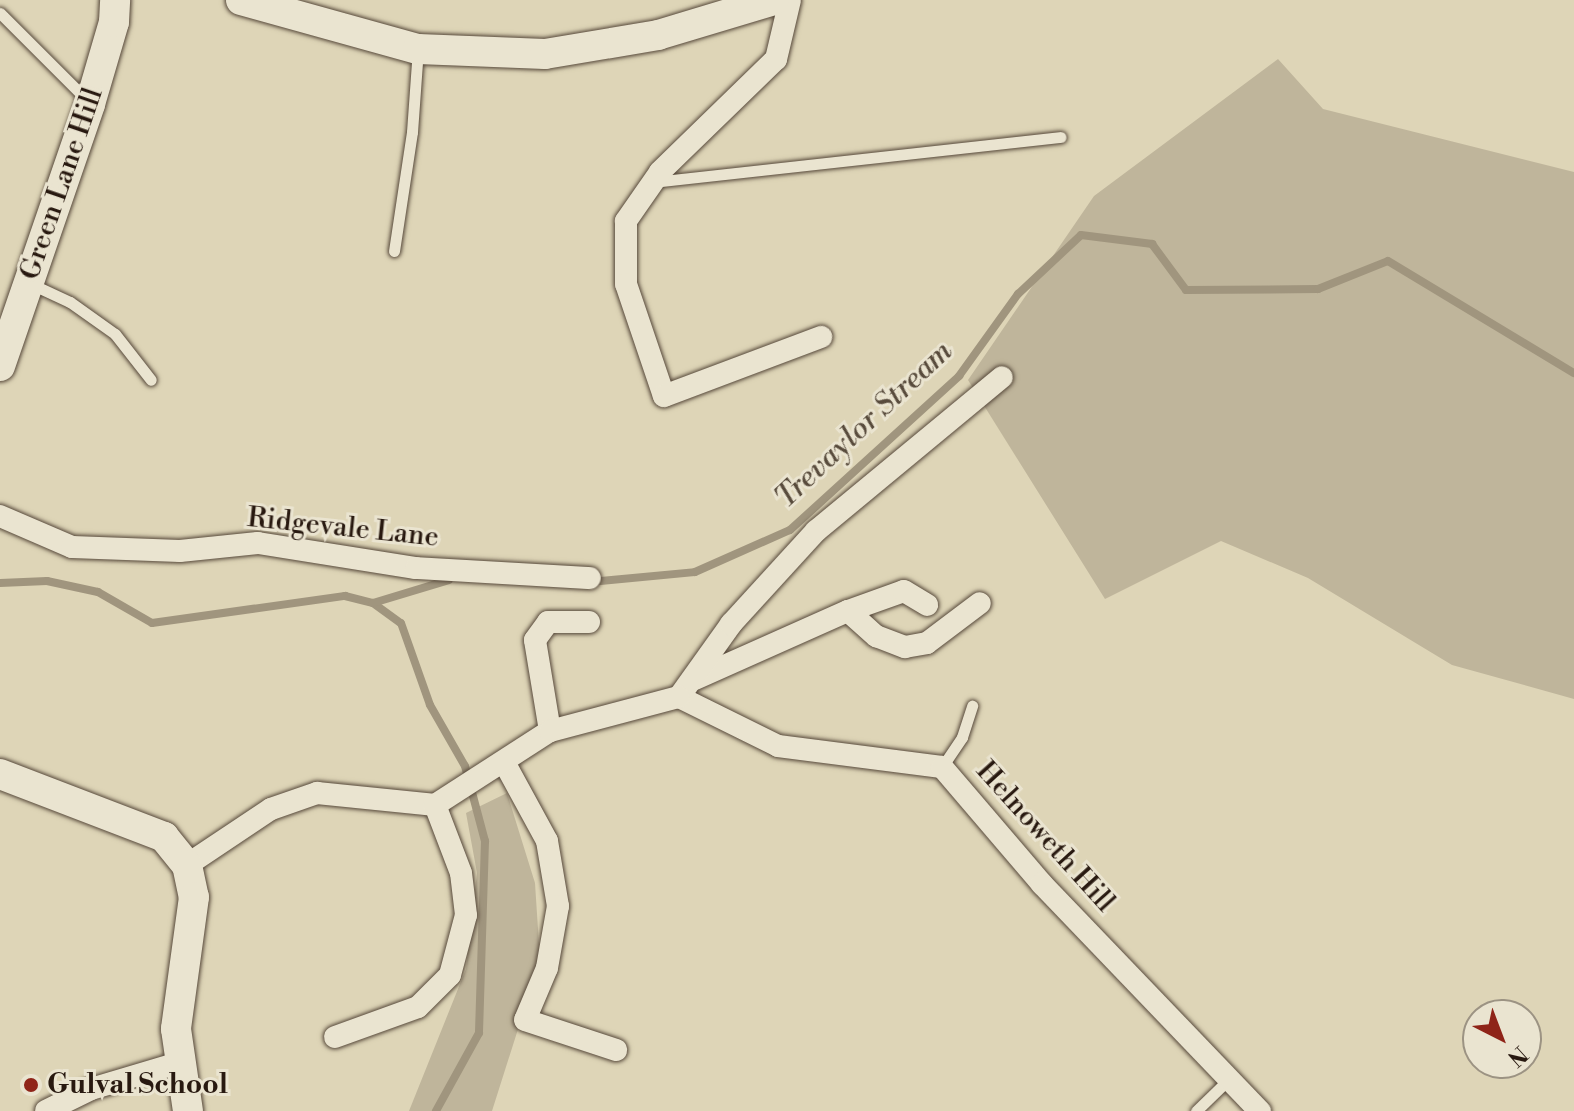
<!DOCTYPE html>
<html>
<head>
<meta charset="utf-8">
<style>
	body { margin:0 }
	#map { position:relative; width:1574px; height:1111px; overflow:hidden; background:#ded5b7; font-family:"Libre Bodoni",serif }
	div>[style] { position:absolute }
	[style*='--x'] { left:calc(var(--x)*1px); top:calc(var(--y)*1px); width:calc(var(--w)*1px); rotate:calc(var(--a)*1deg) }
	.green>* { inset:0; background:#bfb59b }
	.stream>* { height:8px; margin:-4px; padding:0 4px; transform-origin:4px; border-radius:4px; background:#a0957e }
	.roads { filter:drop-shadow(0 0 2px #56483a) drop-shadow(0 0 2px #56483a) }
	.lane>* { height:11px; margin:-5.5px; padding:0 5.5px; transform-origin:5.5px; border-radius:5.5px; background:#eae4d0 }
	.street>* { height:22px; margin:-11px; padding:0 11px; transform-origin:11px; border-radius:11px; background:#eae4d0 }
	.secondary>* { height:30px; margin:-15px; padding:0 15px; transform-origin:15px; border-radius:15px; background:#eae4d0 }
	.dots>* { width:22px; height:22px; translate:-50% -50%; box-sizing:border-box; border:4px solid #eae4d0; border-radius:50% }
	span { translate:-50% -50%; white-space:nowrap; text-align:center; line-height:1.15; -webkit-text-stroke:6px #eae4d0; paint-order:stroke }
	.street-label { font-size:28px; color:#281910 }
	.poi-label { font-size:28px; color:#281910; font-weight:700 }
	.left { translate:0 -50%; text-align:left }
	.water-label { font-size:30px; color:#584b3c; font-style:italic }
	.north { position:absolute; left:1462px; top:999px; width:80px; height:80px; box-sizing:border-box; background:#eae4d0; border:2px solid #9c9383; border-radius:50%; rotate:138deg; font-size:22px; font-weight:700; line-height:32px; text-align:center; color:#281910 }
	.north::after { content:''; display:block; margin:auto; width:28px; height:36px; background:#8f2418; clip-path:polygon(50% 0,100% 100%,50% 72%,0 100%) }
</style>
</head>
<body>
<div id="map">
	<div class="green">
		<i style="clip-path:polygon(1278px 59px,1323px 109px,1574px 172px,1574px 699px,1452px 665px,1308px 578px,1221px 541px,1105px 599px,968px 380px,1094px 196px)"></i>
		<i style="clip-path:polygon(507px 793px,535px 883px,540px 960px,492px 1111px,409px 1111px,466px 969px,477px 873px,466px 813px)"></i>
	</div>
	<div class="stream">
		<i style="--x:590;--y:582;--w:105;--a:-5.4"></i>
		<i style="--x:695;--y:572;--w:104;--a:-23.9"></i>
		<i style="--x:790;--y:530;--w:229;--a:-42.3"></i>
		<i style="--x:959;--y:376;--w:101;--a:-54.3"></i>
		<i style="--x:1018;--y:294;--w:86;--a:-43.1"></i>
		<i style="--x:1081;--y:235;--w:72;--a:7.2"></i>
		<i style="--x:1152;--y:244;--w:57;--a:53.5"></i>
		<i style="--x:1186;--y:290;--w:132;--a:-0.4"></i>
		<i style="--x:1318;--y:289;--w:75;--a:-21.8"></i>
		<i style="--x:1388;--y:261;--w:217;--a:31.1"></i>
		<i style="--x:0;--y:583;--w:47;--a:-2.4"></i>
		<i style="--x:47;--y:581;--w:52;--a:12.2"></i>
		<i style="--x:98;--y:592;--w:62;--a:29.9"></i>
		<i style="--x:152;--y:623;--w:195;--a:-8"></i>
		<i style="--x:345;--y:596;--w:29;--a:14"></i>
		<i style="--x:373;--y:603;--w:34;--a:36"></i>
		<i style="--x:401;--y:623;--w:87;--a:70.5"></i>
		<i style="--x:430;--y:705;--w:70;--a:60.2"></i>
		<i style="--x:465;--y:766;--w:78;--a:75.1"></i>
		<i style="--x:485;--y:841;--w:192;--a:91.8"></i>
		<i style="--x:479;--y:1033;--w:89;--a:118.9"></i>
		<i style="--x:373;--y:603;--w:79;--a:-16.8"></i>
	</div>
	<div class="roads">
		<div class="lane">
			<i style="--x:0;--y:13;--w:123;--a:45"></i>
			<i style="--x:653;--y:182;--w:410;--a:-6.3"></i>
			<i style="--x:394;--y:251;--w:120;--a:-81.4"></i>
			<i style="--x:412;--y:132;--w:83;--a:-85.9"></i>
			<i style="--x:29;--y:283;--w:45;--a:24.9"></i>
			<i style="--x:70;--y:302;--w:55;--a:35.4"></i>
			<i style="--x:115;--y:334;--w:58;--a:52"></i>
			<i style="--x:942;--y:767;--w:36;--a:-56"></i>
			<i style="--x:962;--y:737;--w:33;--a:-72"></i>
			<i style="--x:1196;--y:1111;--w:46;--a:-44.1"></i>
		</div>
		<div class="street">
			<i style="--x:790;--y:0;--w:61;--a:103.3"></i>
			<i style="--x:776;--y:59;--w:162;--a:135.8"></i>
			<i style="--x:660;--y:172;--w:60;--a:124.8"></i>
			<i style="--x:626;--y:221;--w:63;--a:90"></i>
			<i style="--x:626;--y:284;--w:118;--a:71.3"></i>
			<i style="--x:664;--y:396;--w:168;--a:-20.6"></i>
			<i style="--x:0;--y:516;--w:78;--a:23.3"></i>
			<i style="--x:72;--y:547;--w:108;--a:2.1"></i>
			<i style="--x:180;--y:551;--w:78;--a:-5.9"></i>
			<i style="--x:258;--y:543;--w:160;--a:9"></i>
			<i style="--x:416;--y:568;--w:174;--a:3.3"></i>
			<i style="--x:848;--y:611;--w:59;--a:-19.7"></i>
			<i style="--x:904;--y:591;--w:27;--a:31"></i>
			<i style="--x:695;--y:679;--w:167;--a:-24"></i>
			<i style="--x:848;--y:611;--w:38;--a:42"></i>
			<i style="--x:876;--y:636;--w:31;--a:21"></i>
			<i style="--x:905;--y:647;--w:22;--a:-10"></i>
			<i style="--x:927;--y:643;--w:66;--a:-37"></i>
			<i style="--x:679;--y:697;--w:110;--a:26.3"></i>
			<i style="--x:778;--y:746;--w:165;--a:7.3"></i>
			<i style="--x:942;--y:767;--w:154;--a:49.5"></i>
			<i style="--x:1042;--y:884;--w:315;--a:46.2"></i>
			<i style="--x:679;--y:697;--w:90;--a:-54.5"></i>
			<i style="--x:731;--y:624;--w:126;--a:-47.6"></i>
			<i style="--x:816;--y:531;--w:241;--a:-39.6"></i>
			<i style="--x:550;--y:731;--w:92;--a:-99.4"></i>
			<i style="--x:535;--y:640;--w:22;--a:-54"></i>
			<i style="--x:548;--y:622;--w:41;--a:0"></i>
			<i style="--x:504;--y:762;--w:90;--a:61.4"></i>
			<i style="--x:547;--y:841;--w:66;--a:80.4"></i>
			<i style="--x:558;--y:906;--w:63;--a:100.1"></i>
			<i style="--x:547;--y:968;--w:56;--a:112.9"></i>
			<i style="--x:525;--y:1020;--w:96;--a:18.2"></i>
			<i style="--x:187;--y:865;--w:101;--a:-33.7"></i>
			<i style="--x:271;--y:809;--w:49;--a:-19.2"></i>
			<i style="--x:317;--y:793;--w:119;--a:5.8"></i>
			<i style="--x:435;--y:805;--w:137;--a:-32.8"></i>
			<i style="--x:550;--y:731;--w:133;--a:-14.8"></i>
			<i style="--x:335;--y:1037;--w:88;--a:-19.9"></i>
			<i style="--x:418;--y:1007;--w:45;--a:-45"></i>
			<i style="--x:450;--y:975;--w:62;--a:-75.1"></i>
			<i style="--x:466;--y:915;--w:42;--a:-96.8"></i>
			<i style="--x:461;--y:873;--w:73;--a:-110.9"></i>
			<i style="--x:46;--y:1111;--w:50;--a:-26.1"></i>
			<i style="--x:91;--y:1089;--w:91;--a:-16.6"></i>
		</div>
		<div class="secondary">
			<i style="--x:241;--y:0;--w:184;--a:15.5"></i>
			<i style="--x:418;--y:49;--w:127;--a:2.3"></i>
			<i style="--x:545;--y:54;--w:115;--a:-9.5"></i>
			<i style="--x:658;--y:35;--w:121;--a:-16.8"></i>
			<i style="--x:0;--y:366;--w:277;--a:-71"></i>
			<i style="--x:90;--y:104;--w:85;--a:-73.7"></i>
			<i style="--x:114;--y:22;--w:22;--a:-87"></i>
			<i style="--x:0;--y:774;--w:176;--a:21"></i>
			<i style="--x:164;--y:837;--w:36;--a:51"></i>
			<i style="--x:187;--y:865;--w:33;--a:78"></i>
			<i style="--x:194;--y:897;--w:133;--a:97.8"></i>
			<i style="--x:176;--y:1029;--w:83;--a:81.7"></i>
		</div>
	</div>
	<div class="dots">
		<i style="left:31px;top:1085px;background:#8f2418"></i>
	</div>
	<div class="street-label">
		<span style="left:62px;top:184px;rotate:-71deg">Green Lane Hill</span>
		<span style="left:343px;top:528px;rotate:6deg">Ridgevale Lane</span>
		<span style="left:1045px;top:837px;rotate:48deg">Helnoweth Hill</span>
	</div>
	<div class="poi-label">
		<span class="left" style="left:47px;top:1085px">Gulval School</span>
	</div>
	<div class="water-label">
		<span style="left:864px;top:425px;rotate:-43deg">Trevaylor Stream</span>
	</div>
	<div class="north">N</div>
</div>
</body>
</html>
